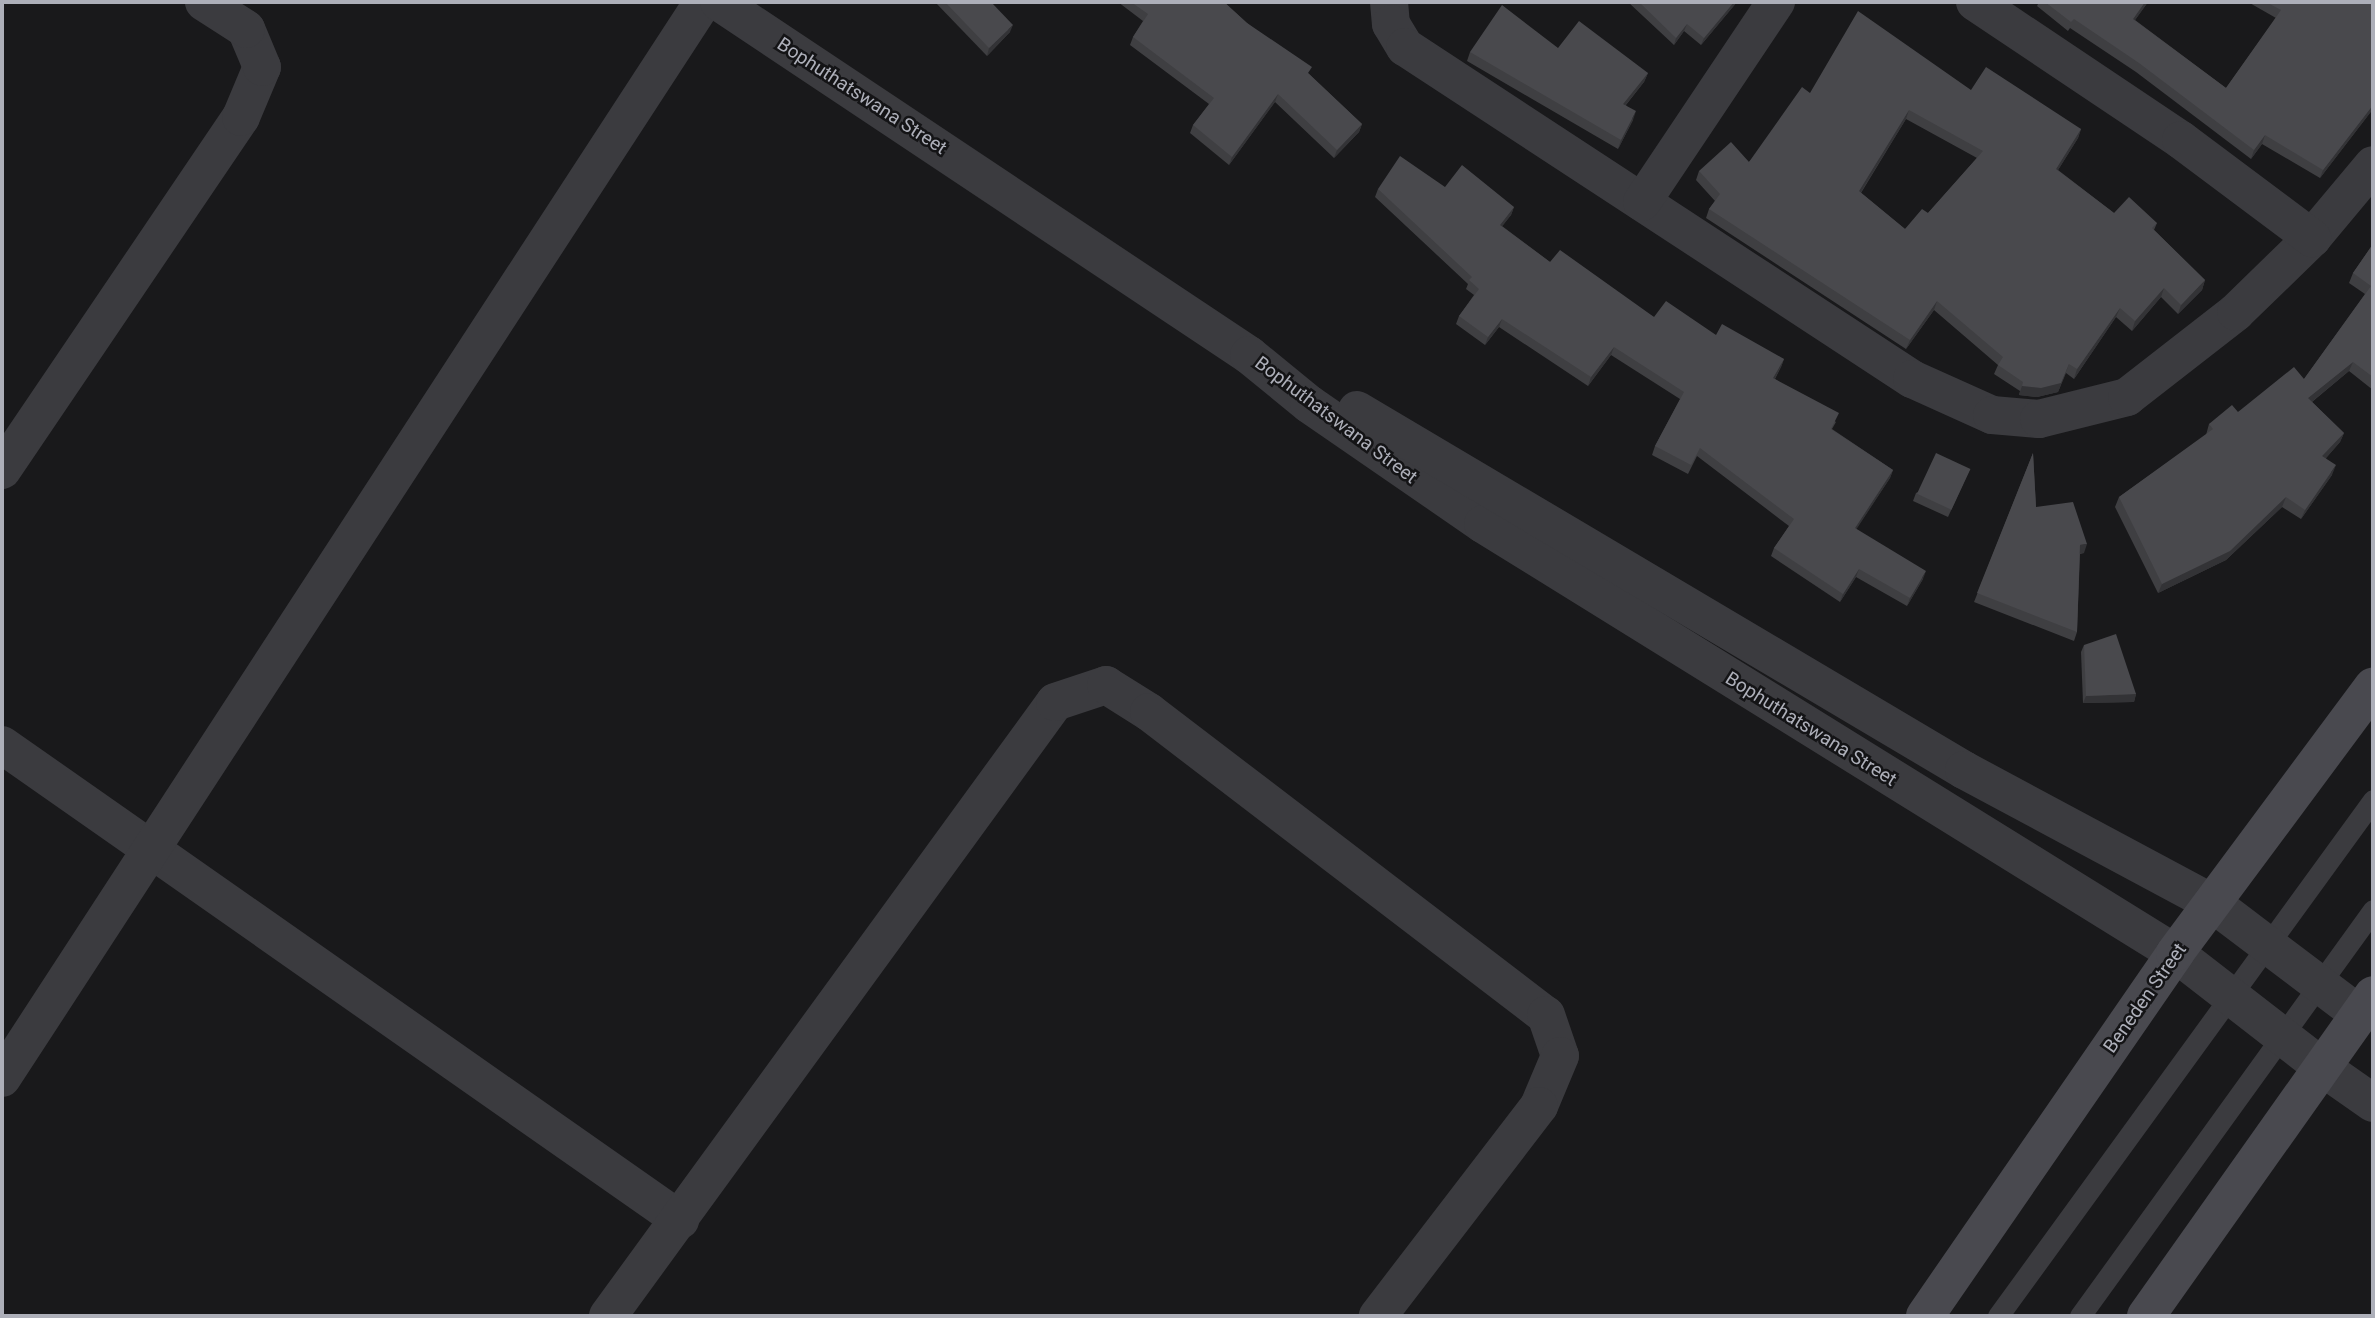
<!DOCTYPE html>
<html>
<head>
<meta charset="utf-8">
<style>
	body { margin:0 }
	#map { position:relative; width:2375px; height:1318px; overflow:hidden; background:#19191b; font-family:Roboto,sans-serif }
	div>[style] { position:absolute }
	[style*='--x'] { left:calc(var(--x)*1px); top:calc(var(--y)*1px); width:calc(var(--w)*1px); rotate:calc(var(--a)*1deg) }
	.service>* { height:21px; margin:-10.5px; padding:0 10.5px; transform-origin:10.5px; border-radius:10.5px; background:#3b3b3f }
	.minor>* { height:38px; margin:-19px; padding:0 19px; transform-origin:19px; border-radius:19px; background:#3b3b3f }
	.tertiary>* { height:38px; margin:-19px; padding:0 19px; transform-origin:19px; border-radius:19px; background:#3b3b3f }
	.secondary>* { height:38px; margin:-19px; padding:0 19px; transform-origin:19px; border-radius:19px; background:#49494f }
	.wall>* { inset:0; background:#3f3f42 }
	.shaded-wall>* { inset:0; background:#333336 }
	.building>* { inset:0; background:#49494d; transform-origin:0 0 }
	span { translate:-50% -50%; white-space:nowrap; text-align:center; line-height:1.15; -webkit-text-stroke:5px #141416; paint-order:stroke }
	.street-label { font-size:19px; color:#adafb9 }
	.frame { position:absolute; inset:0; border:4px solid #adafb9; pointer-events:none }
</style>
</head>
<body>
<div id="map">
	<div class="service">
		<i style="--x:1998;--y:1316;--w:638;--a:-53.99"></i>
		<i style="--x:2080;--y:1316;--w:501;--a:-54.18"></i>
	</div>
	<div class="minor">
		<i style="--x:1389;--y:2;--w:22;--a:85"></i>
		<i style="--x:1391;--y:24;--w:27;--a:59"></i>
		<i style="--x:1405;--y:47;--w:606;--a:33.22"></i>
		<i style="--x:1912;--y:379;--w:88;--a:24.2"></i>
		<i style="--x:1992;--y:415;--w:47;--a:4.9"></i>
		<i style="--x:2039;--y:419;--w:91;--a:-14"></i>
		<i style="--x:2127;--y:397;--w:138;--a:-37.9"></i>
		<i style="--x:2236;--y:312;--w:106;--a:-44.2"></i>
		<i style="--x:2312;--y:238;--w:95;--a:-50.1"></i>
		<i style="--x:1975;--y:2;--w:248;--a:33.8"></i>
		<i style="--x:2181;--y:140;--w:164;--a:36.8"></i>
		<i style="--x:1642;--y:202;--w:241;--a:-56.2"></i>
		<i style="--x:2;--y:470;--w:426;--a:-55.9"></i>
		<i style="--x:241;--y:117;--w:54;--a:-67.2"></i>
		<i style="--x:262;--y:67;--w:41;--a:-112.8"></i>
		<i style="--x:246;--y:29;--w:50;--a:-147.3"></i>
		<i style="--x:2;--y:745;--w:828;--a:35.01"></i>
		<i style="--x:2323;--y:1068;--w:61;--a:35"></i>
		<i style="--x:2;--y:1078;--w:1284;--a:-56.92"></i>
		<i style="--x:608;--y:1316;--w:759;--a:-53.94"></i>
		<i style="--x:1055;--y:702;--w:54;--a:-18.4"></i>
		<i style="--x:1106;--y:685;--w:51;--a:32.1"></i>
		<i style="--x:1149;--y:712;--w:499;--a:37.4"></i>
		<i style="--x:1546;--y:1015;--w:43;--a:71.1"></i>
		<i style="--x:1560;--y:1056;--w:54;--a:112.8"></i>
		<i style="--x:1539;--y:1106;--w:265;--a:127.5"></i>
	</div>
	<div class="tertiary">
		<i style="--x:719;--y:2;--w:637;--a:33.67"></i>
		<i style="--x:1249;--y:355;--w:77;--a:39.2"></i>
		<i style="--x:1309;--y:404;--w:211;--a:34.6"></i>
		<i style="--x:1483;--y:524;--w:814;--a:31.8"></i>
		<i style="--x:2175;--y:953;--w:187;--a:37.8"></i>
		<i style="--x:1357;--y:410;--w:706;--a:30.67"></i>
		<i style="--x:1964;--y:770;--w:281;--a:28.2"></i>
		<i style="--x:2212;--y:903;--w:184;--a:37.1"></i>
	</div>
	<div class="secondary">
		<i style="--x:1925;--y:1316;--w:441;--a:-55.4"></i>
		<i style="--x:2175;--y:953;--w:332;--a:-53.4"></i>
		<i style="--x:2146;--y:1316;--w:393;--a:-54.7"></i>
	</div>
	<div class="wall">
		<i style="clip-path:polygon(935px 2px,991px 2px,1010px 32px,987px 56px)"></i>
		<i style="clip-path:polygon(1118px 2px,1224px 2px,1247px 23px,1309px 74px,1362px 124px,1359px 132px,1334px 158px,1275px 102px,1229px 165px,1190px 133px,1193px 125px,1209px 104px,1130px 45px,1133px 37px,1143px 21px)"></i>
		<i style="clip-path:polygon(1628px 2px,1737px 2px,1701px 45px,1684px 31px,1674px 45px)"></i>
		<i style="clip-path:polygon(2039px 2px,2148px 2px,2135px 20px,2226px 88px,2276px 18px,2248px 2px,2373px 2px,2373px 109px,2320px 178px,2262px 144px,2251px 159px,2136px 72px,2070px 28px,2068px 31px,2037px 6px)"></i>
		<i style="clip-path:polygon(1558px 48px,1648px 73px,1644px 82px,1626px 105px,1633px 120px,1618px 149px,1467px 61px,1470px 52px)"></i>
		<i style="clip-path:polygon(evenodd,1971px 90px,2081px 129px,2078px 138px,2058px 170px,2114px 213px,2157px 223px,2154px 230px,2205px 280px,2202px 290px,2178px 314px,2161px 297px,2132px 331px,2116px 317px,2074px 379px,2066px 373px,2058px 392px,2037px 397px,2019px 395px,2020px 391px,1994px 374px,1998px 365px,1934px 310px,1906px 349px,1706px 218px,1709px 209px,1715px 201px,1696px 180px,1699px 171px,1749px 162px,1810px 93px,1971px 90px,1906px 119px,1977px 158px,1928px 213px,1905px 229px,1861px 193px,1906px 119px)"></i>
		<i style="clip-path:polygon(1445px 187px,1514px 207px,1511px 215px,1502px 226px,1550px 262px,1654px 317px,1716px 335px,1784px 359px,1781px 367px,1775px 379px,1836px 422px,1832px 429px,1893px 470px,1890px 478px,1856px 529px,1923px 579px,1907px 606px,1856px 577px,1840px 602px,1771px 556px,1774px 548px,1789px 526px,1697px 456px,1688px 474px,1652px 455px,1655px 446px,1680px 399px,1611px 355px,1588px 386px,1499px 327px,1485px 345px,1456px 324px,1459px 316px,1474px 295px,1466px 289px,1468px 284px,1375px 197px,1378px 189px)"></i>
		<i style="clip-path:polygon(2373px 244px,2373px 390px,2349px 371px,2312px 402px,2344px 433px,2340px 442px,2326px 458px,2332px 475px,2301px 519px,2282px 507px,2226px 560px,2158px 593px,2115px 507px,2119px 497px,2206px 435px,2209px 424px,2238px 412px,2304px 379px,2365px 294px,2349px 283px,2353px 273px)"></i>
		<i style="clip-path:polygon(2033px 453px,2036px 507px,2084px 553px,2080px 554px,2077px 632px,2074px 641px,1974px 602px)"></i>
		<i style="clip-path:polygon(1970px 469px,1948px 517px,1913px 501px,1916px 493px)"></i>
		<i style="clip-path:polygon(2084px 645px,2136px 694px,2134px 702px,2083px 703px,2081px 652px)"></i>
	</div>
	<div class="shaded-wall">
		<i style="clip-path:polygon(1734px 2px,1737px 2px,1701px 45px,1704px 38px)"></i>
		<i style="clip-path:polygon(2145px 2px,2148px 2px,2130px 27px,2133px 19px)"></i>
		<i style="clip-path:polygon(1687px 24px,1684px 31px,1674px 45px,1676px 38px)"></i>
		<i style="clip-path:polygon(1013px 25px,1010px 32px,987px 56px,989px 48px)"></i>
		<i style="clip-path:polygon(1648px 73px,1644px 82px,1619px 113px,1623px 104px)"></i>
		<i style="clip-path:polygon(1278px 94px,1275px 102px,1229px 165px,1232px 157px)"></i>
		<i style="clip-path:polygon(2373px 105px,2373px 109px,2320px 178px,2323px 170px)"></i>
		<i style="clip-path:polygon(1909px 110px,1906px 119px,1856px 200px,1859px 191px)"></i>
		<i style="clip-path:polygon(1636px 111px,1633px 120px,1618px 149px,1621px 140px)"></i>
		<i style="clip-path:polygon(1362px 124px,1359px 132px,1334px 158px,1337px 150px)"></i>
		<i style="clip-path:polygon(2081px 129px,2078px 138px,2053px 178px,2056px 169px)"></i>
		<i style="clip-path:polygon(2265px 135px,2262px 144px,2251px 159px,2254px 150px)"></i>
		<i style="clip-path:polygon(1514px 207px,1511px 215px,1497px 233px,1500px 225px)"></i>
		<i style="clip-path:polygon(2205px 280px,2202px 290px,2178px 314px,2181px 305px)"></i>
		<i style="clip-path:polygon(2164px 288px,2161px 297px,2132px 331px,2135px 321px)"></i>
		<i style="clip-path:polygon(1937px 301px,1934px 310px,1906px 349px,1910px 340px)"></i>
		<i style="clip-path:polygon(2120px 308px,2116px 317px,2074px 379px,2077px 369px)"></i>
		<i style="clip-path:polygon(1502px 319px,1499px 327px,1485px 345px,1488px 337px)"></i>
		<i style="clip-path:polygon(1614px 347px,1611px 355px,1588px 386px,1591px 377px)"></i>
		<i style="clip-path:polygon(1784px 359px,1781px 367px,1770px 387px,1773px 378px)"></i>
		<i style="clip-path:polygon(2353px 362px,2349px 371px,2304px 408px,2308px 398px)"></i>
		<i style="clip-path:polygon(2069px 364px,2058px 392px,2037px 397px,2019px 395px,2022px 386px)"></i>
		<i style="clip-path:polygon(2344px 433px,2340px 442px,2319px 466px,2322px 456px)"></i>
		<i style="clip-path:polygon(2336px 465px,2332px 475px,2301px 519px,2305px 510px)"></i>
		<i style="clip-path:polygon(1893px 470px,1890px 478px,1852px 536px,1855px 528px)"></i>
		<i style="clip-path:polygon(2286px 497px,2282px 507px,2226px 560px,2158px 593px,2162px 584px)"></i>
		<i style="clip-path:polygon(2087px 544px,2084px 553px,2077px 554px,2080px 545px)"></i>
		<i style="clip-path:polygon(1859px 569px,1856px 577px,1840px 602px,1843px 594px)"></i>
		<i style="clip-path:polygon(1926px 571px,1923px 579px,1907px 606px,1910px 598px)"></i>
		<i style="clip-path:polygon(2136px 694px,2134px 702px,2083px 703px,2086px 696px)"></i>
	</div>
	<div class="building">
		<i style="clip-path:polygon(945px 2px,991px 2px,1013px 25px,989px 48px)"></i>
		<i style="clip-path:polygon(1131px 2px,1224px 2px,1247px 23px,1312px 67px,1308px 73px,1362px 124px,1337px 150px,1278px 94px,1232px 157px,1193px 125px,1214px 98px,1133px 37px,1148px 14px)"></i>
		<i style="clip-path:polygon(1639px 2px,1734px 2px,1704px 38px,1687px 24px,1676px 38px)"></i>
		<i style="clip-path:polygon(2045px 2px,2145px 2px,2133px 19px,2226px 88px,2281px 10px,2266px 2px,2373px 2px,2373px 105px,2323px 170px,2265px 135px,2254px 150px,2139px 63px,2074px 19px,2071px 22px)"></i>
		<i style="clip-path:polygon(1502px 5px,1558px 48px,1579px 21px,1648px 73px,1623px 104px,1636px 111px,1621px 140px,1470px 52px)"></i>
		<i style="clip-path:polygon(evenodd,1858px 11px,1971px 90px,1986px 67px,2081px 129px,2056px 169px,2114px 213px,2129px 197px,2157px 223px,2152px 228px,2205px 280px,2181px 305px,2164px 288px,2135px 321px,2120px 308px,2077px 369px,2069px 364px,2061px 383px,2041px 388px,2022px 386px,2023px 382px,1998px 365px,2003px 357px,1937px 301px,1910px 340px,1709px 209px,1720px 194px,1699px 171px,1731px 142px,1749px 162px,1802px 87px,1810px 93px,1858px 11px,1909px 110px,1983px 151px,1928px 213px,1922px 209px,1905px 229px,1859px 191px,1909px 110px)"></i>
		<i style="clip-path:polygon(1400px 156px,1445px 187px,1462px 165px,1514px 207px,1500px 225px,1550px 262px,1560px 250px,1654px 317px,1666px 301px,1716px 335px,1722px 324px,1784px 359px,1773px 378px,1839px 413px,1831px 429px,1893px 470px,1855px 528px,1926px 571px,1910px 598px,1859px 569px,1843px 594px,1774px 548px,1794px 519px,1700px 448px,1691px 465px,1655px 446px,1684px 392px,1614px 347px,1591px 377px,1502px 319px,1488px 337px,1459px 316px,1479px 289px,1469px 280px,1472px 277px,1378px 189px)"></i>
		<i style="clip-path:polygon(2373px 244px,2373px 377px,2353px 362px,2308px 398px,2344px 433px,2322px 456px,2336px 465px,2305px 510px,2286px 497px,2230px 551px,2162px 584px,2119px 497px,2213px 429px,2209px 424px,2232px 405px,2238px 412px,2294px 367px,2304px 379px,2371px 286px,2353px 273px)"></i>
		<i style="left:1936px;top:453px;width:38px;height:45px;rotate:25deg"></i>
		<i style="clip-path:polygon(2033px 453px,2036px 507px,2073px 502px,2087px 544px,2080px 545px,2077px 632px,1977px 593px)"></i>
		<i style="clip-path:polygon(2116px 634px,2136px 694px,2086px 696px,2084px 645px)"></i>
	</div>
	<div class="street-label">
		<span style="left:862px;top:96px;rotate:33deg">Bophuthatswana Street</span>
		<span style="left:1336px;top:420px;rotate:37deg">Bophuthatswana Street</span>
		<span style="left:1811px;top:729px;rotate:32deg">Bophuthatswana Street</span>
		<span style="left:2145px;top:998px;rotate:-55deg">Beneden Street</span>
	</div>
	<div class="frame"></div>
</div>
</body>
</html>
